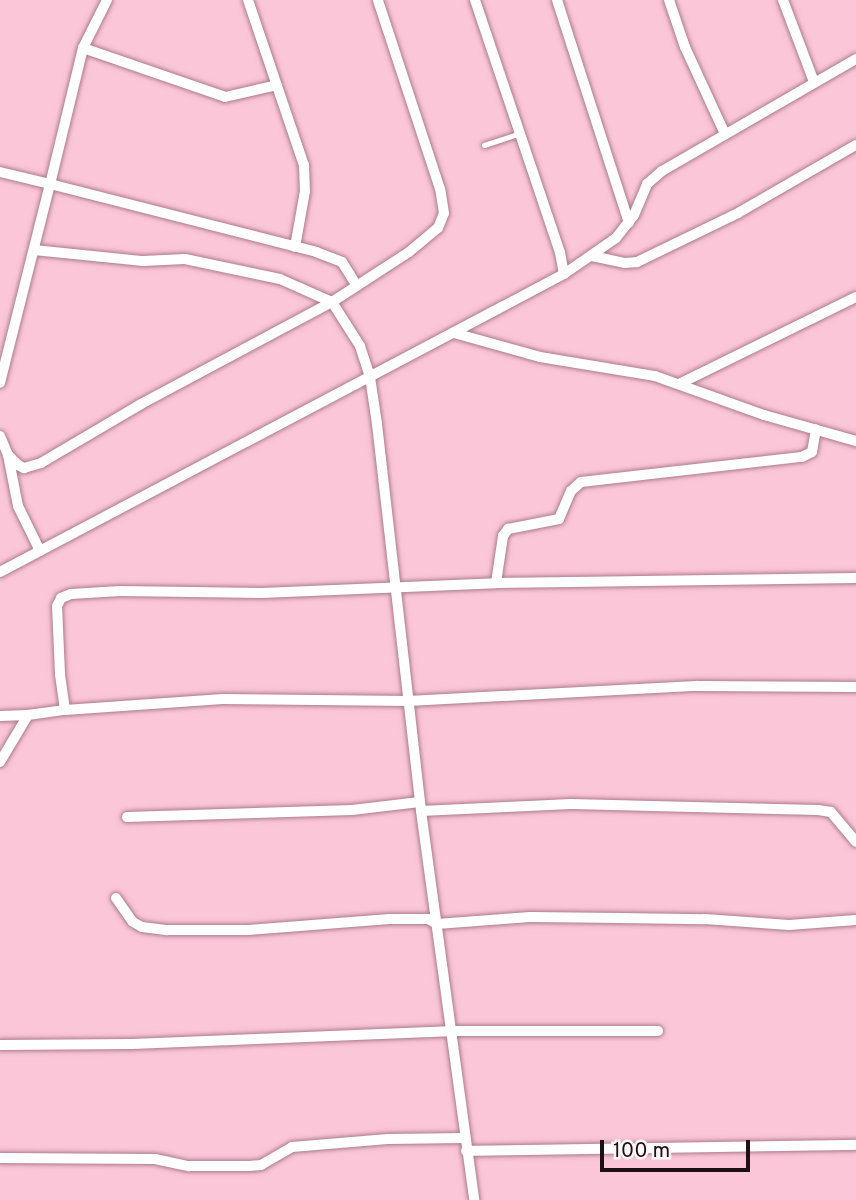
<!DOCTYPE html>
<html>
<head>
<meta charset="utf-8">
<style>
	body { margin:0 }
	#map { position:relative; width:856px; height:1200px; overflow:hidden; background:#fbc6d8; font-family:Overpass,sans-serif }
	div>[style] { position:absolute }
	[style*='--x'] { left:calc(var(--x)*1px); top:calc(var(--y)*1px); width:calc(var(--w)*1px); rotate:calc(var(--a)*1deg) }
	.roads { filter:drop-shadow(0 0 2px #ad7c8d) drop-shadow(0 0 2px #ad7c8d) }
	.lane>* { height:5px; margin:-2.5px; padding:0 2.5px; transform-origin:2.5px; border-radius:2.5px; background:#fff }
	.street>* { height:10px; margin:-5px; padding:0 5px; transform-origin:5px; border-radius:5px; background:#fff }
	span { translate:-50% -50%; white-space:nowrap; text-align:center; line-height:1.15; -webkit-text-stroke:7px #fbf6f8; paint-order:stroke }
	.scale { position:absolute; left:600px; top:1140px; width:150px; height:32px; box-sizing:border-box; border:4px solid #210f16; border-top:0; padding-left:9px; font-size:21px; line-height:24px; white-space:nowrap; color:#210f16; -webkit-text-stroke:5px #fbf6f8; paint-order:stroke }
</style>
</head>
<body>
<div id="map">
	<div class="roads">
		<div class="lane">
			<i style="--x:484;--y:145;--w:39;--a:-18"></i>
		</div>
		<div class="street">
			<i style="--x:107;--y:0;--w:54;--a:116.6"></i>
			<i style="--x:83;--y:48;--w:140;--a:103.6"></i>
			<i style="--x:50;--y:184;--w:275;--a:14.3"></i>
			<i style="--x:316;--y:252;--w:28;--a:21"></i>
			<i style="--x:342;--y:262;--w:28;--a:58"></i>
			<i style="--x:248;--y:0;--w:174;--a:71.3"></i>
			<i style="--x:304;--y:165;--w:26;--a:88"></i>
			<i style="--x:305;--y:191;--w:57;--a:100.1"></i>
			<i style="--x:475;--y:0;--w:266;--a:71.4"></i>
			<i style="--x:560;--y:252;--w:22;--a:80"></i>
			<i style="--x:557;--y:0;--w:234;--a:72.1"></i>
			<i style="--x:669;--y:0;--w:50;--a:71.2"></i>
			<i style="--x:685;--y:47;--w:96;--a:65.3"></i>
			<i style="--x:783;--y:0;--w:88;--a:69.3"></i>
			<i style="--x:83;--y:48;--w:150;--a:19"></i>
			<i style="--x:225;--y:97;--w:53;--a:-13"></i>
			<i style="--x:0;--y:172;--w:51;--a:13.5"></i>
			<i style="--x:50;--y:184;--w:205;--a:104.1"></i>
			<i style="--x:34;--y:250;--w:110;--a:5.8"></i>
			<i style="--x:143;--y:261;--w:42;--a:-2.7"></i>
			<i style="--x:185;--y:259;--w:97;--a:11.9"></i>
			<i style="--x:280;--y:279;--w:57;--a:23.9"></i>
			<i style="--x:332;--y:302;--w:52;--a:57.5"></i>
			<i style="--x:360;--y:346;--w:33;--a:72"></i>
			<i style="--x:370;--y:377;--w:48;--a:81.5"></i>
			<i style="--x:377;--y:424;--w:389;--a:83.5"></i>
			<i style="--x:421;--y:811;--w:393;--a:82.2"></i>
			<i style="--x:592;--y:256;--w:34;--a:12"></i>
			<i style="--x:625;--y:263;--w:12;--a:-5"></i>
			<i style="--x:637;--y:262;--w:112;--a:-25.9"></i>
			<i style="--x:738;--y:213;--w:136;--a:-30"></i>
			<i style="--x:454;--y:333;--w:89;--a:15.6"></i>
			<i style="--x:540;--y:357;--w:117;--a:9.4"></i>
			<i style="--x:655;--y:376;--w:116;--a:19.7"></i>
			<i style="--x:764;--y:415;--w:96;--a:15.8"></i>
			<i style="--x:681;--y:383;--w:195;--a:-26.2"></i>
			<i style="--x:0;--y:436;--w:21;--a:67"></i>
			<i style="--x:8;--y:455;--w:14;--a:45"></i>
			<i style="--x:18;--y:465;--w:7;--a:27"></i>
			<i style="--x:24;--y:468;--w:18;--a:-16"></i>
			<i style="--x:41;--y:463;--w:116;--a:-30.5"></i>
			<i style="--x:141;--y:404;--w:217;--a:-28.1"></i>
			<i style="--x:332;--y:302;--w:92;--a:-33"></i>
			<i style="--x:409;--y:252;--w:38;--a:-40"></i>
			<i style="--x:438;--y:228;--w:16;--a:-68"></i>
			<i style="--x:444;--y:213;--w:24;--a:-99"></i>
			<i style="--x:440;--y:189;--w:199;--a:-108.2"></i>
			<i style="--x:8;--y:455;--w:52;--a:78.9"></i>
			<i style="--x:18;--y:506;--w:50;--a:63.9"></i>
			<i style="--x:0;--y:572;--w:638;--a:-27.85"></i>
			<i style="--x:564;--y:274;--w:63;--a:-34.7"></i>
			<i style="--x:616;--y:238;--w:29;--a:-52"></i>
			<i style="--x:634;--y:215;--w:34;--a:-67"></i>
			<i style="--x:647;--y:184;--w:20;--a:-41"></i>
			<i style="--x:662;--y:171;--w:224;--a:-30"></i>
			<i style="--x:496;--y:583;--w:48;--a:-81.5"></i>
			<i style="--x:503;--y:536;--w:9;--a:-54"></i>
			<i style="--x:508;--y:529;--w:52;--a:-11.1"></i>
			<i style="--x:559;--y:519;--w:30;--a:-67"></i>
			<i style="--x:571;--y:491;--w:13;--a:-42"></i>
			<i style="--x:581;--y:482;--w:222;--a:-6.5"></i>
			<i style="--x:802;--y:457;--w:11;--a:-27"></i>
			<i style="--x:812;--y:452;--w:23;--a:-80"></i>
			<i style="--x:65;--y:710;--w:158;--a:-4"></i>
			<i style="--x:223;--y:699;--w:185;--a:0.6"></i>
			<i style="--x:408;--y:701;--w:289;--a:-3"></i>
			<i style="--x:697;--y:686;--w:159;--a:0.4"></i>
			<i style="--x:0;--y:716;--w:28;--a:-2"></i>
			<i style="--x:0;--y:762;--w:55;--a:-59.2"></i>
			<i style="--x:28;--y:715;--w:37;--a:-8"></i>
			<i style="--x:65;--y:710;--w:36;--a:-98"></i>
			<i style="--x:60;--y:674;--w:68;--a:-92.5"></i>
			<i style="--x:57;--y:606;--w:9;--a:-63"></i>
			<i style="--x:61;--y:598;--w:11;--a:-22"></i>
			<i style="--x:71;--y:594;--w:49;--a:-3.5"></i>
			<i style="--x:120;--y:591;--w:142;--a:0.8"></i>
			<i style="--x:262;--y:593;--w:234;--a:-2.4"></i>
			<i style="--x:496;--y:583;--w:360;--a:-0.8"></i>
			<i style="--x:421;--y:811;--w:150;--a:-2.7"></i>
			<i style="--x:571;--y:804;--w:247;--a:1.4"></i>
			<i style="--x:818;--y:810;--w:13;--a:9"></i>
			<i style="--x:831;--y:812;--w:39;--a:50"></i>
			<i style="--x:127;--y:817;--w:225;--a:-1.8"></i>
			<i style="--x:352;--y:810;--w:68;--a:-6.7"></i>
			<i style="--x:116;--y:898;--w:29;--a:55"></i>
			<i style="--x:133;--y:922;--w:10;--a:29"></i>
			<i style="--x:142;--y:927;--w:26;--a:7"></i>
			<i style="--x:168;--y:930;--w:80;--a:0"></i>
			<i style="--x:248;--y:930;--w:142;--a:-4.4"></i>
			<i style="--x:390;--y:919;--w:38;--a:0"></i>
			<i style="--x:428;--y:919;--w:10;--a:29"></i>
			<i style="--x:437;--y:924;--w:93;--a:-4.3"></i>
			<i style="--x:530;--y:917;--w:175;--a:0.7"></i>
			<i style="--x:705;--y:919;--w:84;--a:4.1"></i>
			<i style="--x:789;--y:925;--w:67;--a:-4.3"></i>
			<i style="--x:0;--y:1045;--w:132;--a:-0.4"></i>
			<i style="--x:132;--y:1044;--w:317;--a:-2.3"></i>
			<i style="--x:449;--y:1031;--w:209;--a:0"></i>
			<i style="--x:466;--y:1151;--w:390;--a:-0.9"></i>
			<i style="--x:0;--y:1158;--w:155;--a:0.4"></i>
			<i style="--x:155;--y:1159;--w:35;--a:12"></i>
			<i style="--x:189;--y:1166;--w:60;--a:0"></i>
			<i style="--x:249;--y:1166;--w:12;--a:-5"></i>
			<i style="--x:261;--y:1165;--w:36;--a:-30"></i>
			<i style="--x:292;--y:1147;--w:96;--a:-4.8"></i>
			<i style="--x:388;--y:1139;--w:77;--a:-0.7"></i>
		</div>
	</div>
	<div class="scale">100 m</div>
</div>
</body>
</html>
